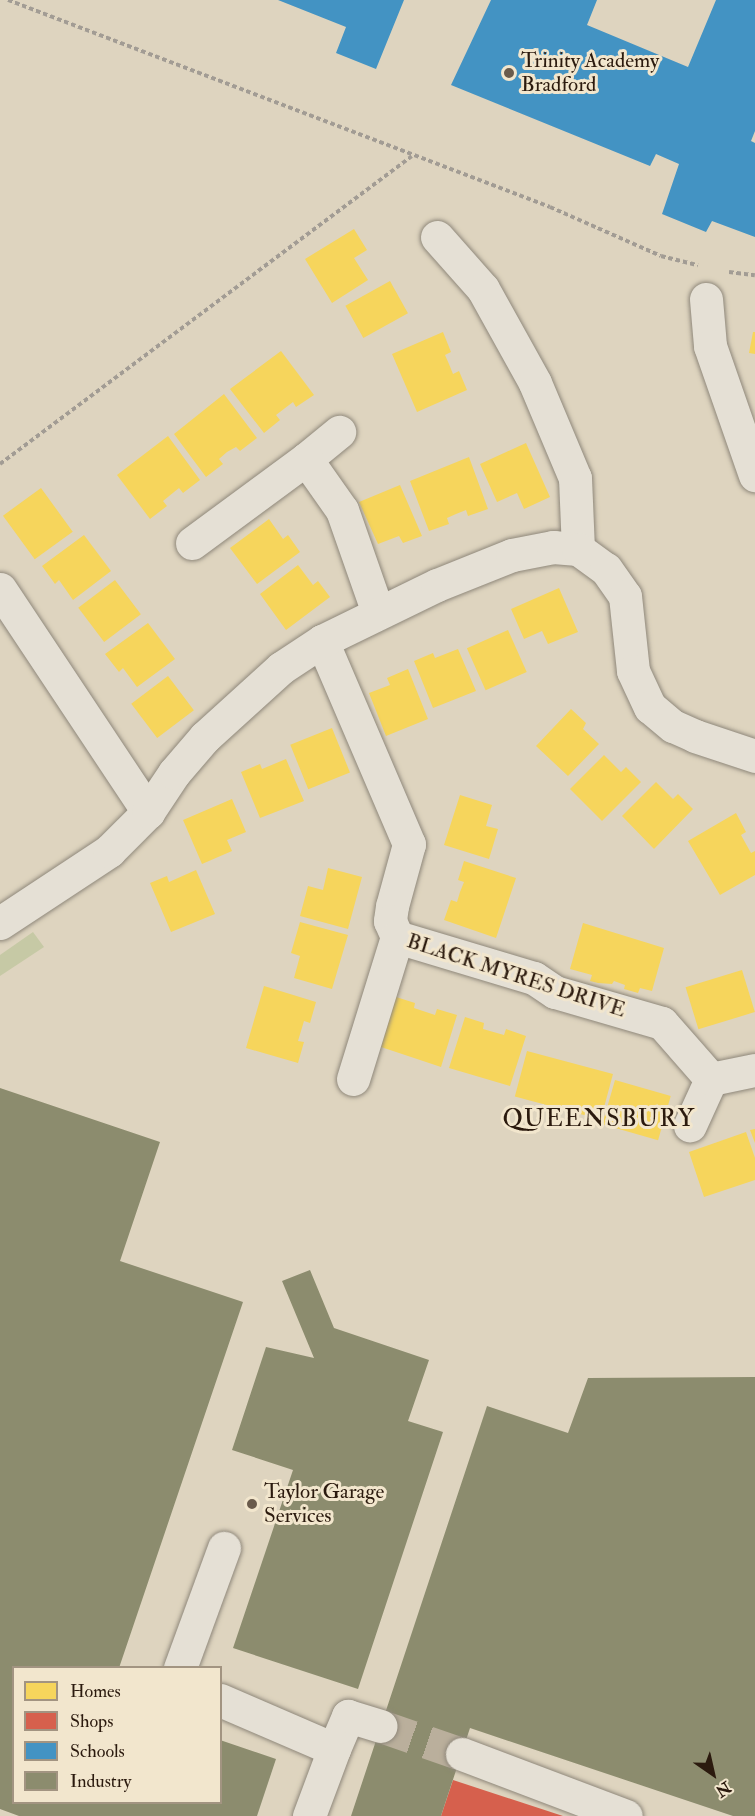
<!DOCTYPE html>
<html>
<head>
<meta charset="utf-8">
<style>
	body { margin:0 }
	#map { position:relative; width:755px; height:1816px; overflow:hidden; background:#ded4bf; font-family:"IM FELL Double Pica",serif }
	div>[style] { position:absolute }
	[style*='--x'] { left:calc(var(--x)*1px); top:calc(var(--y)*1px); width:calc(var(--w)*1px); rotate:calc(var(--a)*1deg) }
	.green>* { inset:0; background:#c6c9a5 }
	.homes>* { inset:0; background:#f6d55c; transform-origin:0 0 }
	.shops>* { inset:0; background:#d6604d }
	.schools>* { inset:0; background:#4393c3 }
	.industry>* { inset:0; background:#8c8c6e }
	.minor-tunnel>* { height:33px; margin-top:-16.5px; transform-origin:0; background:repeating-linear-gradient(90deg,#baaf9c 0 33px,transparent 0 49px) }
	.path>* { height:4px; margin-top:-2px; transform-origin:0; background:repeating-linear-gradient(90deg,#a29c94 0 4.5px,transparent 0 7.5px) }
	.roads { filter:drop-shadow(0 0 2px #8f887b) drop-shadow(0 0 2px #8f887b) }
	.minor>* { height:33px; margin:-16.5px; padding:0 16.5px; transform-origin:16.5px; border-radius:16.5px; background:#e5e0d5 }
	.dots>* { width:16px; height:16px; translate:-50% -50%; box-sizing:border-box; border:3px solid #f2e6cd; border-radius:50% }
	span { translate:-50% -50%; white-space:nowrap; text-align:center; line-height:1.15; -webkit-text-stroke:6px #f2e6cd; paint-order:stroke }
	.poi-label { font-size:21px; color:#2b1a0e }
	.left { translate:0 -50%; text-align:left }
	.street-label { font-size:21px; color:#2b1a0e }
	.quarter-label { font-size:24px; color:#2b1a0e; letter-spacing:1.5px }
	.legend { position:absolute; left:12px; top:1666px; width:210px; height:138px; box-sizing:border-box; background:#f2e6cd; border:2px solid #a29481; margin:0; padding:8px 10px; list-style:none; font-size:18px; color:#2b1a0e }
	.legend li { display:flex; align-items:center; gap:12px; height:30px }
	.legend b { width:30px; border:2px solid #a29481 }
	.north { position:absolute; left:683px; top:1744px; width:60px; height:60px; -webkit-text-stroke:4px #f2e6cd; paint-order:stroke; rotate:146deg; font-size:16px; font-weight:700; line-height:24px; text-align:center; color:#2b1a0e }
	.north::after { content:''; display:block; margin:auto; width:21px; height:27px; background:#2b1a0e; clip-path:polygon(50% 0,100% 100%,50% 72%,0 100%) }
</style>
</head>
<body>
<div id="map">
	<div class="green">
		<i style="clip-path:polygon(33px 932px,44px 947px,0 976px,0 955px)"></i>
	</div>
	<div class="homes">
		<i style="clip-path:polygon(354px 229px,367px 250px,354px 258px,368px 280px,332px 303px,305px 259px)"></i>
		<i style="left:390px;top:281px;width:37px;height:51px;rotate:61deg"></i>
		<i style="clip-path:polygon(443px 332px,451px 352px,445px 355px,449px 364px,453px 374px,459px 371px,467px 390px,417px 412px,392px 354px)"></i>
		<i style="clip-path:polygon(753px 332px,755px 332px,755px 354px,749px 353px)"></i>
		<i style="clip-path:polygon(281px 351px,314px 395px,296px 407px,293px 402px,276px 415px,280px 420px,264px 433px,230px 389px)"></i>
		<i style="clip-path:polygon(224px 394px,257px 438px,240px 451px,236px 447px,227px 452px,219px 459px,223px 464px,206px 477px,174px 434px)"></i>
		<i style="clip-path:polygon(168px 436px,200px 480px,183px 493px,179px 488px,163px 501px,167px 506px,150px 519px,117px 475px)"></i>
		<i style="clip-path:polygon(526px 443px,550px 497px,524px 509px,517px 493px,497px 502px,480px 464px)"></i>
		<i style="clip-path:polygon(469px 457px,488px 509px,468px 516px,466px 510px,456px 514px,447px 518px,449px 524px,429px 531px,410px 481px)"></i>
		<i style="clip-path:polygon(400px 485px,422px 536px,403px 543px,399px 536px,378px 544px,359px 502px)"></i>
		<i style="left:41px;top:488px;width:54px;height:47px;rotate:54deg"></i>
		<i style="clip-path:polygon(269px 519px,283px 539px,288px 535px,300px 552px,257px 584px,230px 548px)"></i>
		<i style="clip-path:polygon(84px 535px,111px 571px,73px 600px,59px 580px,55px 584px,42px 566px)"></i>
		<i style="clip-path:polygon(298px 565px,313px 585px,318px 581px,330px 597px,286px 630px,260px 594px)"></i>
		<i style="left:115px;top:580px;width:43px;height:46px;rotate:53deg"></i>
		<i style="clip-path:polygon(559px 588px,578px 632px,548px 644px,542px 631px,524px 639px,511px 609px)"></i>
		<i style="clip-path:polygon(148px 623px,175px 659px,137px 687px,123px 668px,119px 672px,105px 654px)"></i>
		<i style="left:508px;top:630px;width:46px;height:45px;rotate:66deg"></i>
		<i style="clip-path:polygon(458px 649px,476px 691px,433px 708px,414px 661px,433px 653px,435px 658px)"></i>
		<i style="clip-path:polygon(408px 669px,428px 719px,386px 736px,369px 693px,390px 685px,387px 678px)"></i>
		<i style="left:168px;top:676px;width:43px;height:46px;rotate:53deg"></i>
		<i style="clip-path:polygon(571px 709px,586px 723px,583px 729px,599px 744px,568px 776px,536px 746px)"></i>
		<i style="left:332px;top:728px;width:48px;height:45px;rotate:68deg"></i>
		<i style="clip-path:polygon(604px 755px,621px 772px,626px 767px,641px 782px,602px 821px,570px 789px)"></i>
		<i style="clip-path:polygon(286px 759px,304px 801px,260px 818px,241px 772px,260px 764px,262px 769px)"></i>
		<i style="clip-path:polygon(656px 782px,673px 799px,678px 794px,693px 809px,654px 849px,622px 816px)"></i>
		<i style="clip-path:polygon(460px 795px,492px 805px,486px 826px,498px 829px,489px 859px,444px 845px)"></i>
		<i style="clip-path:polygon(232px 799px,246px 832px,227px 840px,232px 851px,202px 864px,183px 820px)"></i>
		<i style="clip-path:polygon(736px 813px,746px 832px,741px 835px,751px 853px,755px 851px,755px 875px,720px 895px,688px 841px)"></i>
		<i style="clip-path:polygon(464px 861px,516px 878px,496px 938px,444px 920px,451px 900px,457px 902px,460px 892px,464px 882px,458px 880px)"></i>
		<i style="clip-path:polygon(328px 868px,362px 877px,348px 929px,300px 916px,308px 886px,323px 890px)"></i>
		<i style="clip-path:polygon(196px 870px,215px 914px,171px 932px,150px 883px,167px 876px,169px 882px)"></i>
		<i style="clip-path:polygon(300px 922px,348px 935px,332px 989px,294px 978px,300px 956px,291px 953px)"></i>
		<i style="clip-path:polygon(583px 923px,664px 948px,652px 991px,640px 988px,638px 993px,624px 989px,625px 985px,614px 981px,612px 984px,598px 983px,590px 981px,592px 975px,570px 969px)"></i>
		<i style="left:742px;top:970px;width:44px;height:59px;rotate:73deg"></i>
		<i style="clip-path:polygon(264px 986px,316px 1002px,310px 1023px,304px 1021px,298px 1041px,304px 1042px,298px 1063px,246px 1048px)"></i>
		<i style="clip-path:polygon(396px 997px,415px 1003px,414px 1008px,435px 1015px,437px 1009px,457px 1015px,441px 1067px,381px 1047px)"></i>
		<i style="clip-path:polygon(465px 1017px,484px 1023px,483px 1029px,504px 1035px,506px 1029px,526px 1036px,510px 1086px,449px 1068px)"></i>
		<i style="left:527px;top:1051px;width:89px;height:47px;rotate:15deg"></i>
		<i style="left:615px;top:1080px;width:58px;height:46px;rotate:16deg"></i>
		<i style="clip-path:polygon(755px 1129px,755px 1143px,750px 1130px)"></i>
		<i style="clip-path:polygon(746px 1132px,755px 1158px,755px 1180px,704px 1197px,689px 1152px)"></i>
	</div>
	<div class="shops">
		<i style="clip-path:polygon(453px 1780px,563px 1816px,441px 1816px)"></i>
	</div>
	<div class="schools">
		<i style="clip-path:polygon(278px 0,404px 0,376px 69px,336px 53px,346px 27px)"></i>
		<i style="clip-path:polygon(491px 0,597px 0,587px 25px,688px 67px,716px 0,755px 0,755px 131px,751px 141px,755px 143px,755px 237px,712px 221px,706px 232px,662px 214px,679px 164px,656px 154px,650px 166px,451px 85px)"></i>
	</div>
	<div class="industry">
		<i style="clip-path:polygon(0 1088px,160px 1142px,120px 1261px,243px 1302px,119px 1668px,14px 1668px,14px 1802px,220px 1802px,220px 1740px,276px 1759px,257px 1816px,19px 1816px,0 1809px)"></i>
		<i style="clip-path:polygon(310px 1270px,334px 1328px,429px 1360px,408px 1421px,443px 1432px,358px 1689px,233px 1648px,293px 1470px,232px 1450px,266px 1347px,314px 1358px,282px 1281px)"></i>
		<i style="clip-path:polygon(755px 1377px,755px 1816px,733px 1816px,470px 1728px,441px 1816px,351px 1816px,487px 1406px,568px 1433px,588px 1378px)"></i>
	</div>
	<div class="minor-tunnel">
		<i style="--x:381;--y:1726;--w:86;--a:19.1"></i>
	</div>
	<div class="path">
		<i style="--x:8;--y:0;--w:580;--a:20.9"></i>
		<i style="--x:550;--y:207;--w:121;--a:23.8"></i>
		<i style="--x:661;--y:256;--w:38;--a:14"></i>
		<i style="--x:729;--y:272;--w:26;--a:7"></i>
		<i style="--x:0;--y:464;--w:514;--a:-36.78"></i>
	</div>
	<div class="roads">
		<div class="minor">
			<i style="--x:437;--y:237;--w:69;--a:48.5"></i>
			<i style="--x:483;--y:289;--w:107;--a:61"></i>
			<i style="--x:535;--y:383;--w:103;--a:67.2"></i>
			<i style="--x:575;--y:478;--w:71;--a:87.6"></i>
			<i style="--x:706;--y:299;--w:47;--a:85.1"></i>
			<i style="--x:710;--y:346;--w:137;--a:70.8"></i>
			<i style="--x:306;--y:459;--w:43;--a:-39.3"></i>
			<i style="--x:192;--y:543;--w:142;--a:-36.4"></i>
			<i style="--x:306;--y:459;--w:62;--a:54.8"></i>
			<i style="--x:342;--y:510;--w:109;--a:70.7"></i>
			<i style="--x:0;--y:589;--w:268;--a:56.4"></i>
			<i style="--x:322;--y:641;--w:221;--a:66.8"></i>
			<i style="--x:409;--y:844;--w:64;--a:105.3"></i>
			<i style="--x:392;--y:906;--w:15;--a:98"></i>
			<i style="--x:390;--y:921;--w:17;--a:66"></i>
			<i style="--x:397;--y:937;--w:143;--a:16.7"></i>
			<i style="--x:534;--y:978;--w:25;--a:34"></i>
			<i style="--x:555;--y:992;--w:111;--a:16.2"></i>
			<i style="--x:662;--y:1023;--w:74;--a:48.8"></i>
			<i style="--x:711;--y:1079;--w:51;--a:114.5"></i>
			<i style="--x:0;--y:923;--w:131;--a:-33.4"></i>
			<i style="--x:109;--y:851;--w:55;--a:-45"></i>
			<i style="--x:148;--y:812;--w:47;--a:-56.3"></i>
			<i style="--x:174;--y:773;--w:48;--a:-49.3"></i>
			<i style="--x:205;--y:737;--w:103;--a:-42.2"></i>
			<i style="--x:281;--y:668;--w:49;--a:-33.4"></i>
			<i style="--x:322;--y:641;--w:128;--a:-26"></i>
			<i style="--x:437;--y:585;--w:81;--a:-21.8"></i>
			<i style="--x:512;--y:555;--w:42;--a:-11"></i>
			<i style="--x:553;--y:547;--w:25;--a:5"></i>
			<i style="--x:578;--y:549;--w:34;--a:36"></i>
			<i style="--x:606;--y:569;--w:33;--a:55"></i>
			<i style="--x:625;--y:596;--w:75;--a:83.9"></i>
			<i style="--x:633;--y:671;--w:40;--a:65"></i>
			<i style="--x:650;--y:707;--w:30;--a:40"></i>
			<i style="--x:673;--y:726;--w:24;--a:24"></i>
			<i style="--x:695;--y:736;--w:63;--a:18.4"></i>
			<i style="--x:353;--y:1079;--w:149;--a:-72.8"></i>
			<i style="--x:711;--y:1079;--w:45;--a:-11.6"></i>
			<i style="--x:180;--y:1668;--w:128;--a:-69.9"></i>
			<i style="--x:220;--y:1700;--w:124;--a:23.3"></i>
			<i style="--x:334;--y:1749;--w:72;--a:110.5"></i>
			<i style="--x:334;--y:1749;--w:36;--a:-67"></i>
			<i style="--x:348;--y:1716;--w:34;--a:17"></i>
			<i style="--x:462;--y:1754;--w:175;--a:20.7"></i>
		</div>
	</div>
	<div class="dots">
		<i style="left:509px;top:73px;background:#6a5b4c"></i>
		<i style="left:252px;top:1504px;background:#6a5b4c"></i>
	</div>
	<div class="poi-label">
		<span class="left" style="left:521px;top:73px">Trinity Academy<br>Bradford</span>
		<span class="left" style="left:264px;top:1504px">Taylor Garage<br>Services</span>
	</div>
	<div class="street-label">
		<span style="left:516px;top:976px;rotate:18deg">BLACK MYRES DRIVE</span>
	</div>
	<div class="quarter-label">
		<span style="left:599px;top:1119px">QUEENSBURY</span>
	</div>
	<ul class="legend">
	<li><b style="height:16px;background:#f6d55c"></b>Homes</li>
	<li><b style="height:16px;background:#d6604d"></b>Shops</li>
	<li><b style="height:16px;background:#4393c3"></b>Schools</li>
	<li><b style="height:16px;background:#8c8c6e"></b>Industry</li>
	</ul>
	<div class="north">N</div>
</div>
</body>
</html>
